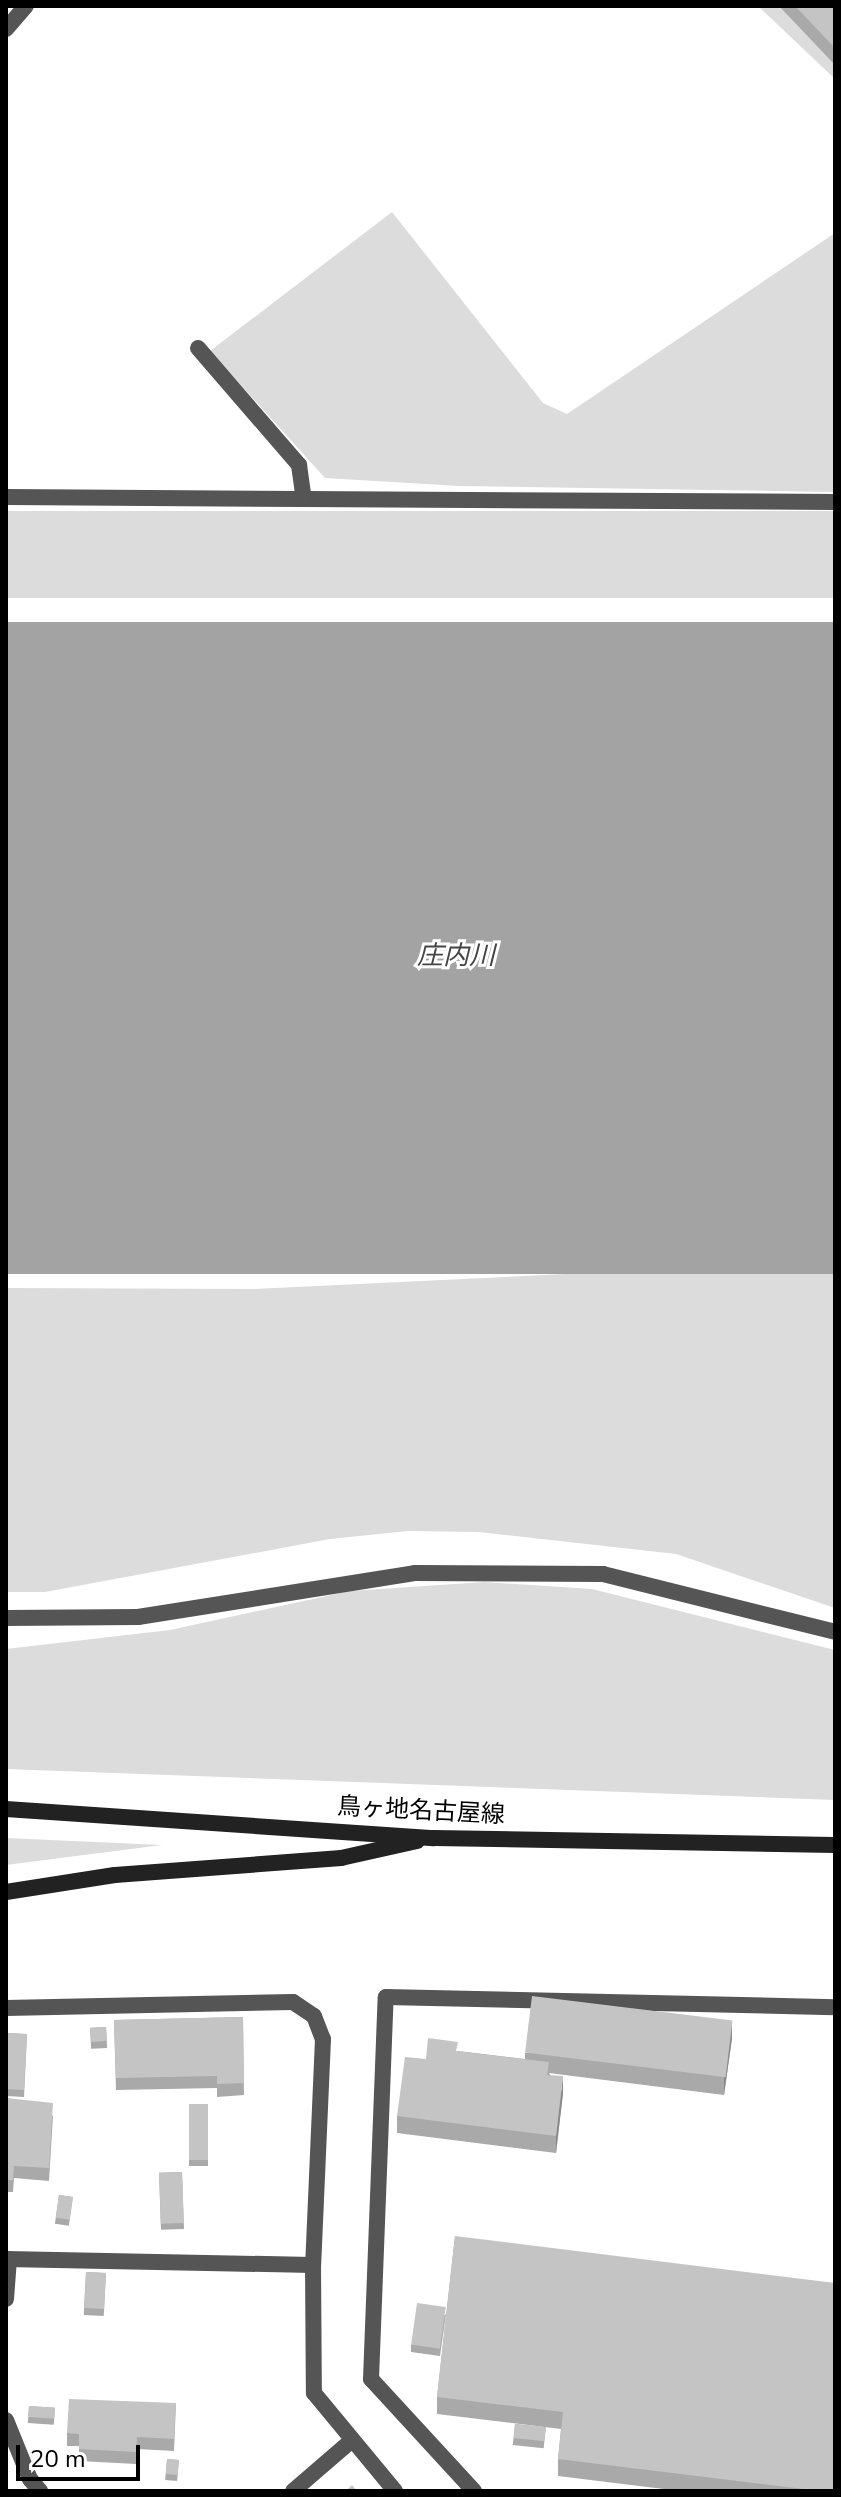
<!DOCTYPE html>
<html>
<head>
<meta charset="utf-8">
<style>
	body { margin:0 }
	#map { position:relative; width:841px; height:2497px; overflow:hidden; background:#fff; font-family:"Nunito Sans","Noto Sans JP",sans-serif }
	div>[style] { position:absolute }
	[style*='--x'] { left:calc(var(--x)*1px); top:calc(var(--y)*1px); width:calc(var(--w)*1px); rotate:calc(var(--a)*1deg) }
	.green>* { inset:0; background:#dcdcdc; transform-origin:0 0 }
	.water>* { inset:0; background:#a3a3a3; transform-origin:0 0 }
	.lane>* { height:16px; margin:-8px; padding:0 8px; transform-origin:8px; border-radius:8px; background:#555 }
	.street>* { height:16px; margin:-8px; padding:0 8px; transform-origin:8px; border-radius:8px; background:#555 }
	.secondary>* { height:16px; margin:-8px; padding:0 8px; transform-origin:8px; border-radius:8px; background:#222 }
	.wall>* { inset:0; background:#a9a9a9; transform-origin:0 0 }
	.shaded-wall>* { inset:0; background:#898989 }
	.building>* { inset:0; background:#c4c4c4; transform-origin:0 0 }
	span { translate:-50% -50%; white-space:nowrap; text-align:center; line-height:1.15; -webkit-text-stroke:6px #fff; paint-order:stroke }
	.street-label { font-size:24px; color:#000 }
	.water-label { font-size:26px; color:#444; font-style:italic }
	.frame { position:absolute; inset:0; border:8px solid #000; pointer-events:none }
	.scale { position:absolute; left:16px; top:2445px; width:124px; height:36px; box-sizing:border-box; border:4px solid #000; border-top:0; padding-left:10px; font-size:24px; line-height:28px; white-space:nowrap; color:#000; -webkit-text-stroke:6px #fff; paint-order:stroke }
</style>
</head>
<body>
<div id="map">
	<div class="green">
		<i style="clip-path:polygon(758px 6px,835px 6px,835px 79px)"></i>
		<i style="clip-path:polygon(392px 212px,543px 403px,567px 414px,835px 233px,835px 492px,459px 486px,325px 478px,210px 351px)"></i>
		<i style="left:6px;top:511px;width:829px;height:87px"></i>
		<i style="clip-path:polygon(835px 1261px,835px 1608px,676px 1554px,478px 1532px,408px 1531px,330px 1539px,45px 1592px,6px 1592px,6px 1288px,253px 1289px)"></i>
		<i style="clip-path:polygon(484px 1582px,592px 1589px,835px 1650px,835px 1800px,6px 1769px,6px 1649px,170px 1630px,350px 1591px)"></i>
		<i style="clip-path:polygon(6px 1838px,162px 1845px,6px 1865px)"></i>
	</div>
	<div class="water">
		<i style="left:835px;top:622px;width:652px;height:829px;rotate:90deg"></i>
	</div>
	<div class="lane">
		<i style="--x:6;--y:29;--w:30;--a:-49"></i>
		<i style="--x:198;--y:348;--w:155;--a:49.2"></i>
		<i style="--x:299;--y:465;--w:34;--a:82"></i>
		<i style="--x:304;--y:499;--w:531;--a:0.32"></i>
		<i style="--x:6;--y:1618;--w:132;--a:-0.4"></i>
		<i style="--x:138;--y:1617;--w:280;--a:-9"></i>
		<i style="--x:415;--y:1573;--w:188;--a:0.3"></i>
		<i style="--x:603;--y:1574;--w:239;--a:14"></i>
		<i style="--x:474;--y:2491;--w:152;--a:-132.6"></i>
		<i style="--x:371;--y:2379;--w:382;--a:-87.8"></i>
		<i style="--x:386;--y:1997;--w:449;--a:1.3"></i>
	</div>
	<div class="street">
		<i style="--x:6;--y:497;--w:298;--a:0.4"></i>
		<i style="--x:6;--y:2008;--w:287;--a:-1.2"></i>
		<i style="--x:293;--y:2002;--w:25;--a:34"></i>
		<i style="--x:314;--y:2016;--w:25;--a:69"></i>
		<i style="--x:323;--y:2039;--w:226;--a:92.5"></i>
		<i style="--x:313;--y:2265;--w:307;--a:-178.9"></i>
		<i style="--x:313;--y:2265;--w:128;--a:89.6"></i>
		<i style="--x:314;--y:2393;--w:127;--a:50.4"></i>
		<i style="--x:6;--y:2299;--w:40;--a:-85.7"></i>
		<i style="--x:6;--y:2420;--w:64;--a:67.9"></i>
		<i style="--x:30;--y:2479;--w:16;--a:50"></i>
		<i style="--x:293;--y:2491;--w:77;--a:-40.8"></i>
	</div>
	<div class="secondary">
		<i style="--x:6;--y:1809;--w:429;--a:3.9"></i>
		<i style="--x:434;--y:1838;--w:401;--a:1"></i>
		<i style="--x:6;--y:1892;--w:110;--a:-8.9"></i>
		<i style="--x:115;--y:1875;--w:227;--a:-4.3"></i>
		<i style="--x:341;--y:1858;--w:78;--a:-12.6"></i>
	</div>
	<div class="wall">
		<i style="clip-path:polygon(779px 6px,835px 6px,835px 65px)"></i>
		<i style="clip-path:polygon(243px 2017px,244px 2095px,217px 2097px,217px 2088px,116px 2090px,114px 2020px)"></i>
		<i style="left:106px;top:2027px;width:21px;height:16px;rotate:87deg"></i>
		<i style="clip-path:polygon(6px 2033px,27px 2034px,24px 2097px,6px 2096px)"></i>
		<i style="clip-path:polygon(732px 2038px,724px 2095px,549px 2073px,563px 2093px,556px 2153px,397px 2133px,397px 2116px,426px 2059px,458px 2051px,525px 2059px,525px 2053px)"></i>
		<i style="clip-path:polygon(6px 2098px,53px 2116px,49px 2181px,14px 2178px,13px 2192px,6px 2192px)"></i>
		<i style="left:189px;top:2104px;width:19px;height:62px"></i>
		<i style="left:182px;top:2172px;width:57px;height:23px;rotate:88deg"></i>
		<i style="left:59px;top:2195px;width:14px;height:29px;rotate:8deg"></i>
		<i style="clip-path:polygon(455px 2236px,835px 2491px,680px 2491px,558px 2476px,558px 2459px,561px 2429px,437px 2414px,437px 2397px)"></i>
		<i style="left:86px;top:2272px;width:20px;height:43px;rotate:3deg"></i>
		<i style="clip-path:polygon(446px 2314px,440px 2356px,411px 2352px,411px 2345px)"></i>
		<i style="clip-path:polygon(176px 2403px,174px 2451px,137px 2449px,136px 2464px,79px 2461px,79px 2446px,67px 2446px,67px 2433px)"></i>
		<i style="left:29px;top:2406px;width:26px;height:17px;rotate:4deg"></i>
		<i style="left:515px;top:2424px;width:31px;height:21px;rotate:6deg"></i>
		<i style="left:167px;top:2459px;width:12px;height:21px;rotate:5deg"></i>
	</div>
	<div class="shaded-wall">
		<i style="clip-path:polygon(732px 2021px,732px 2038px,724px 2095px,724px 2078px)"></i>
		<i style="clip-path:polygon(563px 2076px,563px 2093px,556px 2153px,556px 2136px)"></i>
	</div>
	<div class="building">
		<i style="clip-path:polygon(795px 6px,835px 6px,835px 48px)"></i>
		<i style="left:532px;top:1996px;width:202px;height:57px;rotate:7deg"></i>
		<i style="clip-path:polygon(243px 2017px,244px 2083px,217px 2084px,217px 2076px,116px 2078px,114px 2020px)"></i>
		<i style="left:106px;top:2027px;width:14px;height:16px;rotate:86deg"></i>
		<i style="clip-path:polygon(6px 2033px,27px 2034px,24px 2090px,6px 2089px)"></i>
		<i style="clip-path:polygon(428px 2038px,458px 2042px,456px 2051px,549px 2062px,547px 2075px,563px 2076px,556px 2136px,397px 2116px,405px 2057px,426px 2059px)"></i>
		<i style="clip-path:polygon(6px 2098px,53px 2103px,49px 2168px,14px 2166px,13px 2180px,6px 2180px)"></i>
		<i style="left:189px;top:2104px;width:19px;height:56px"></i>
		<i style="left:182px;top:2172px;width:51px;height:23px;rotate:88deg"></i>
		<i style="left:59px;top:2195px;width:14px;height:23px;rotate:8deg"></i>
		<i style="clip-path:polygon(455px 2236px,835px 2283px,835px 2491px,820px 2491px,558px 2459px,563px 2412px,437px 2397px)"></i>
		<i style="left:86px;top:2272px;width:20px;height:36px;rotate:3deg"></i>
		<i style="left:417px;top:2303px;width:29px;height:42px;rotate:8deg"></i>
		<i style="clip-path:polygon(69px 2399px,176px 2403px,174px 2439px,137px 2437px,136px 2452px,79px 2449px,79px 2434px,67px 2433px)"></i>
		<i style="left:29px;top:2406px;width:26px;height:11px;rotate:4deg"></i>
		<i style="left:515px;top:2424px;width:31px;height:14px;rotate:6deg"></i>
		<i style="left:167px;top:2459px;width:12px;height:15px;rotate:5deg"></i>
		<i style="clip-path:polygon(352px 2485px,357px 2491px,346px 2491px)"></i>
	</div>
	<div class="street-label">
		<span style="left:421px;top:1811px;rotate:3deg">鳥ヶ地名古屋線</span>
	</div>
	<div class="water-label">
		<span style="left:456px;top:956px">庄内川</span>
	</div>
	<div class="frame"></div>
	<div class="scale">20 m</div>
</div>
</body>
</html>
